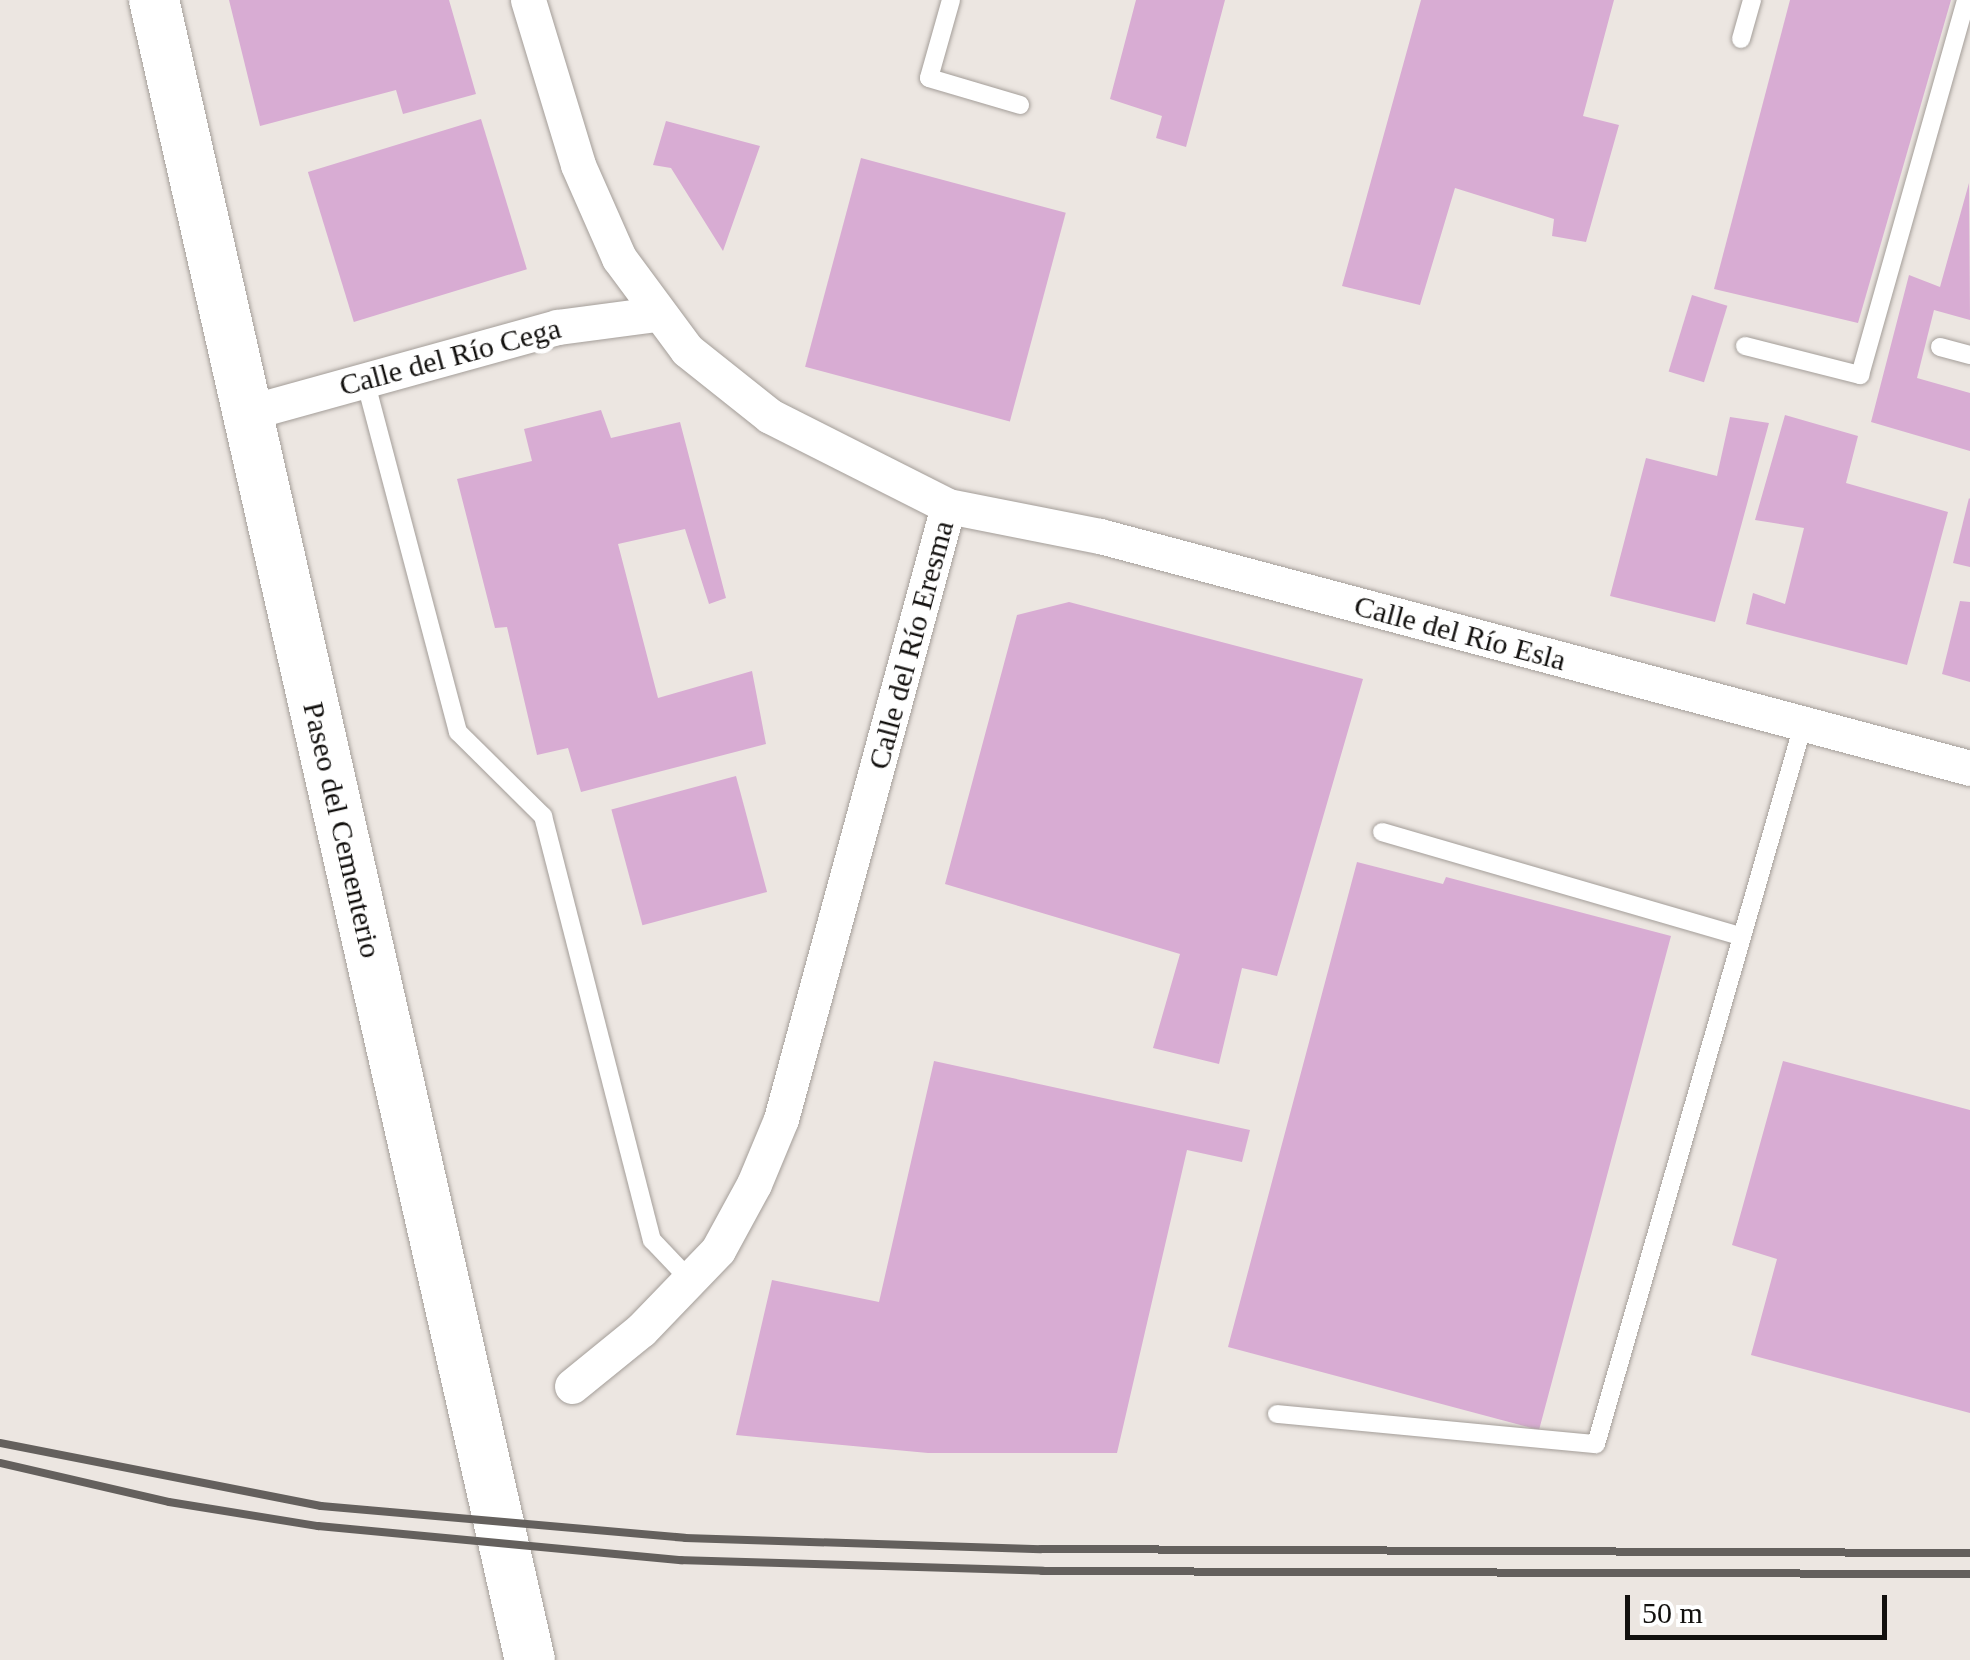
<!DOCTYPE html>
<html>
<head>
<meta charset="utf-8">
<style>
	body { margin:0 }
	#map { position:relative; width:1970px; height:1660px; overflow:hidden; background:#ece6e1; font-family:"Times New Roman",serif }
	div>[style] { position:absolute }
	[style*='--x'] { left:calc(var(--x)*1px); top:calc(var(--y)*1px); width:calc(var(--w)*1px); rotate:calc(var(--a)*1deg) }
	.building>* { inset:0; background:#d8acd3; transform-origin:0 0 }
	.roads { filter:drop-shadow(0 0 2px #a49e99) drop-shadow(0 0 2px #a49e99) }
	.lane>* { height:18px; margin:-9px; padding:0 9px; transform-origin:9px; border-radius:9px; background:#fff }
	.street>* { height:35px; margin:-17.5px; padding:0 17.5px; transform-origin:17.5px; border-radius:17.5px; background:#fff }
	.secondary>* { height:50px; margin:-25px; padding:0 25px; transform-origin:25px; border-radius:25px; background:#fff }
	.rail>* { height:8px; margin:-4px; padding:0 4px; transform-origin:4px; border-radius:4px; background:#64605d }
	span { translate:-50% -50%; white-space:nowrap; text-align:center; line-height:1.15; -webkit-text-stroke:10px #fff; paint-order:stroke }
	.street-label { font-size:30px; color:#12100e }
	.scale { position:absolute; left:1625px; top:1595px; width:262px; height:45px; box-sizing:border-box; border:5px solid #12100e; border-top:0; padding-left:12px; font-size:30px; line-height:35px; white-space:nowrap; color:#12100e; -webkit-text-stroke:8px #fff; paint-order:stroke }
</style>
</head>
<body>
<div id="map">
	<div class="building">
		<i style="clip-path:polygon(229px 0,449px 0,476px 94px,403px 114px,396px 90px,260px 126px)"></i>
		<i style="clip-path:polygon(1136px 0,1225px 0,1186px 147px,1156px 138px,1162px 116px,1110px 99px)"></i>
		<i style="clip-path:polygon(1421px 0,1614px 0,1583px 116px,1619px 125px,1586px 242px,1552px 236px,1554px 219px,1455px 188px,1420px 305px,1342px 286px)"></i>
		<i style="clip-path:polygon(1790px 0,1951px 0,1858px 323px,1714px 289px)"></i>
		<i style="left:481px;top:119px;width:157px;height:181px;rotate:73deg"></i>
		<i style="clip-path:polygon(666px 121px,760px 146px,723px 251px,671px 168px,653px 165px)"></i>
		<i style="left:861px;top:158px;width:212px;height:216px;rotate:15deg"></i>
		<i style="clip-path:polygon(1969px 183px,1970px 320px,1934px 310px,1917px 378px,1970px 393px,1970px 451px,1871px 422px,1909px 275px,1940px 287px)"></i>
		<i style="left:1692px;top:295px;width:37px;height:80px;rotate:17deg"></i>
		<i style="clip-path:polygon(601px 410px,611px 438px,680px 422px,726px 598px,709px 604px,685px 529px,618px 544px,658px 698px,752px 671px,766px 744px,581px 792px,568px 748px,537px 755px,507px 627px,495px 628px,457px 479px,532px 461px,524px 429px)"></i>
		<i style="clip-path:polygon(1785px 415px,1858px 436px,1846px 483px,1948px 512px,1907px 665px,1746px 624px,1753px 593px,1785px 604px,1804px 528px,1755px 520px)"></i>
		<i style="clip-path:polygon(1730px 417px,1769px 423px,1715px 622px,1610px 596px,1646px 458px,1717px 476px)"></i>
		<i style="clip-path:polygon(1969px 498px,1970px 499px,1970px 567px,1953px 563px)"></i>
		<i style="clip-path:polygon(1960px 601px,1970px 602px,1970px 682px,1942px 674px)"></i>
		<i style="clip-path:polygon(1069px 602px,1363px 679px,1277px 976px,1242px 968px,1219px 1064px,1153px 1048px,1180px 954px,945px 884px,1017px 615px)"></i>
		<i style="left:736px;top:776px;width:120px;height:129px;rotate:75deg"></i>
		<i style="clip-path:polygon(1357px 862px,1443px 884px,1446px 877px,1671px 936px,1539px 1430px,1228px 1347px)"></i>
		<i style="clip-path:polygon(934px 1061px,1250px 1130px,1242px 1162px,1187px 1150px,1117px 1453px,928px 1453px,736px 1435px,772px 1280px,879px 1302px)"></i>
		<i style="clip-path:polygon(1783px 1061px,1970px 1110px,1970px 1413px,1751px 1355px,1777px 1259px,1732px 1245px)"></i>
	</div>
	<div class="roads">
		<div class="lane">
			<i style="--x:951;--y:0;--w:81;--a:105.8"></i>
			<i style="--x:929;--y:78;--w:95;--a:16.5"></i>
			<i style="--x:1741;--y:39;--w:41;--a:-74.2"></i>
			<i style="--x:1745;--y:346;--w:119;--a:14.2"></i>
			<i style="--x:1860;--y:375;--w:390;--a:-74.2"></i>
			<i style="--x:1940;--y:347;--w:31;--a:15"></i>
			<i style="--x:365;--y:380;--w:364;--a:75.2"></i>
			<i style="--x:458;--y:732;--w:120;--a:44.7"></i>
			<i style="--x:543;--y:816;--w:438;--a:75.6"></i>
			<i style="--x:652;--y:1240;--w:55;--a:46.5"></i>
			<i style="--x:1382;--y:832;--w:374;--a:16.2"></i>
			<i style="--x:1277;--y:1414;--w:320;--a:5.4"></i>
			<i style="--x:1596;--y:1444;--w:748;--a:-73.94"></i>
		</div>
		<div class="street">
			<i style="--x:528;--y:0;--w:172;--a:73.1"></i>
			<i style="--x:578;--y:165;--w:102;--a:66.2"></i>
			<i style="--x:619;--y:258;--w:114;--a:53.5"></i>
			<i style="--x:687;--y:350;--w:106;--a:38.5"></i>
			<i style="--x:770;--y:416;--w:199;--a:26.8"></i>
			<i style="--x:948;--y:506;--w:155;--a:11.2"></i>
			<i style="--x:1100;--y:536;--w:900;--a:14.93"></i>
			<i style="--x:247;--y:413;--w:322;--a:-15.5"></i>
			<i style="--x:557;--y:327;--w:100;--a:-7.5"></i>
			<i style="--x:572;--y:1386;--w:89;--a:-39.1"></i>
			<i style="--x:641;--y:1330;--w:111;--a:-46.1"></i>
			<i style="--x:718;--y:1250;--w:75;--a:-61.4"></i>
			<i style="--x:754;--y:1184;--w:70;--a:-67.4"></i>
			<i style="--x:781;--y:1119;--w:635;--a:-74.76"></i>
		</div>
		<div class="secondary">
			<i style="--x:154;--y:0;--w:1702;--a:77.24"></i>
		</div>
	</div>
	<div class="rail">
		<i style="--x:0;--y:1443;--w:327;--a:11.1"></i>
		<i style="--x:321;--y:1506;--w:365;--a:5"></i>
		<i style="--x:685;--y:1538;--w:356;--a:1.8"></i>
		<i style="--x:1041;--y:1549;--w:929;--a:0.25"></i>
		<i style="--x:0;--y:1463;--w:173;--a:13"></i>
		<i style="--x:169;--y:1502;--w:151;--a:9.2"></i>
		<i style="--x:318;--y:1526;--w:365;--a:5.4"></i>
		<i style="--x:681;--y:1560;--w:361;--a:1.7"></i>
		<i style="--x:1042;--y:1571;--w:928;--a:0.19"></i>
	</div>
	<div class="street-label">
		<span style="left:450px;top:357px;rotate:-15deg">Calle del Río Cega</span>
		<span style="left:1460px;top:633px;rotate:15deg">Calle del Río Esla</span>
		<span style="left:911px;top:645px;rotate:-75deg">Calle del Río Eresma</span>
		<span style="left:342px;top:830px;rotate:77deg">Paseo del Cementerio</span>
	</div>
	<div class="scale">50 m</div>
</div>
</body>
</html>
